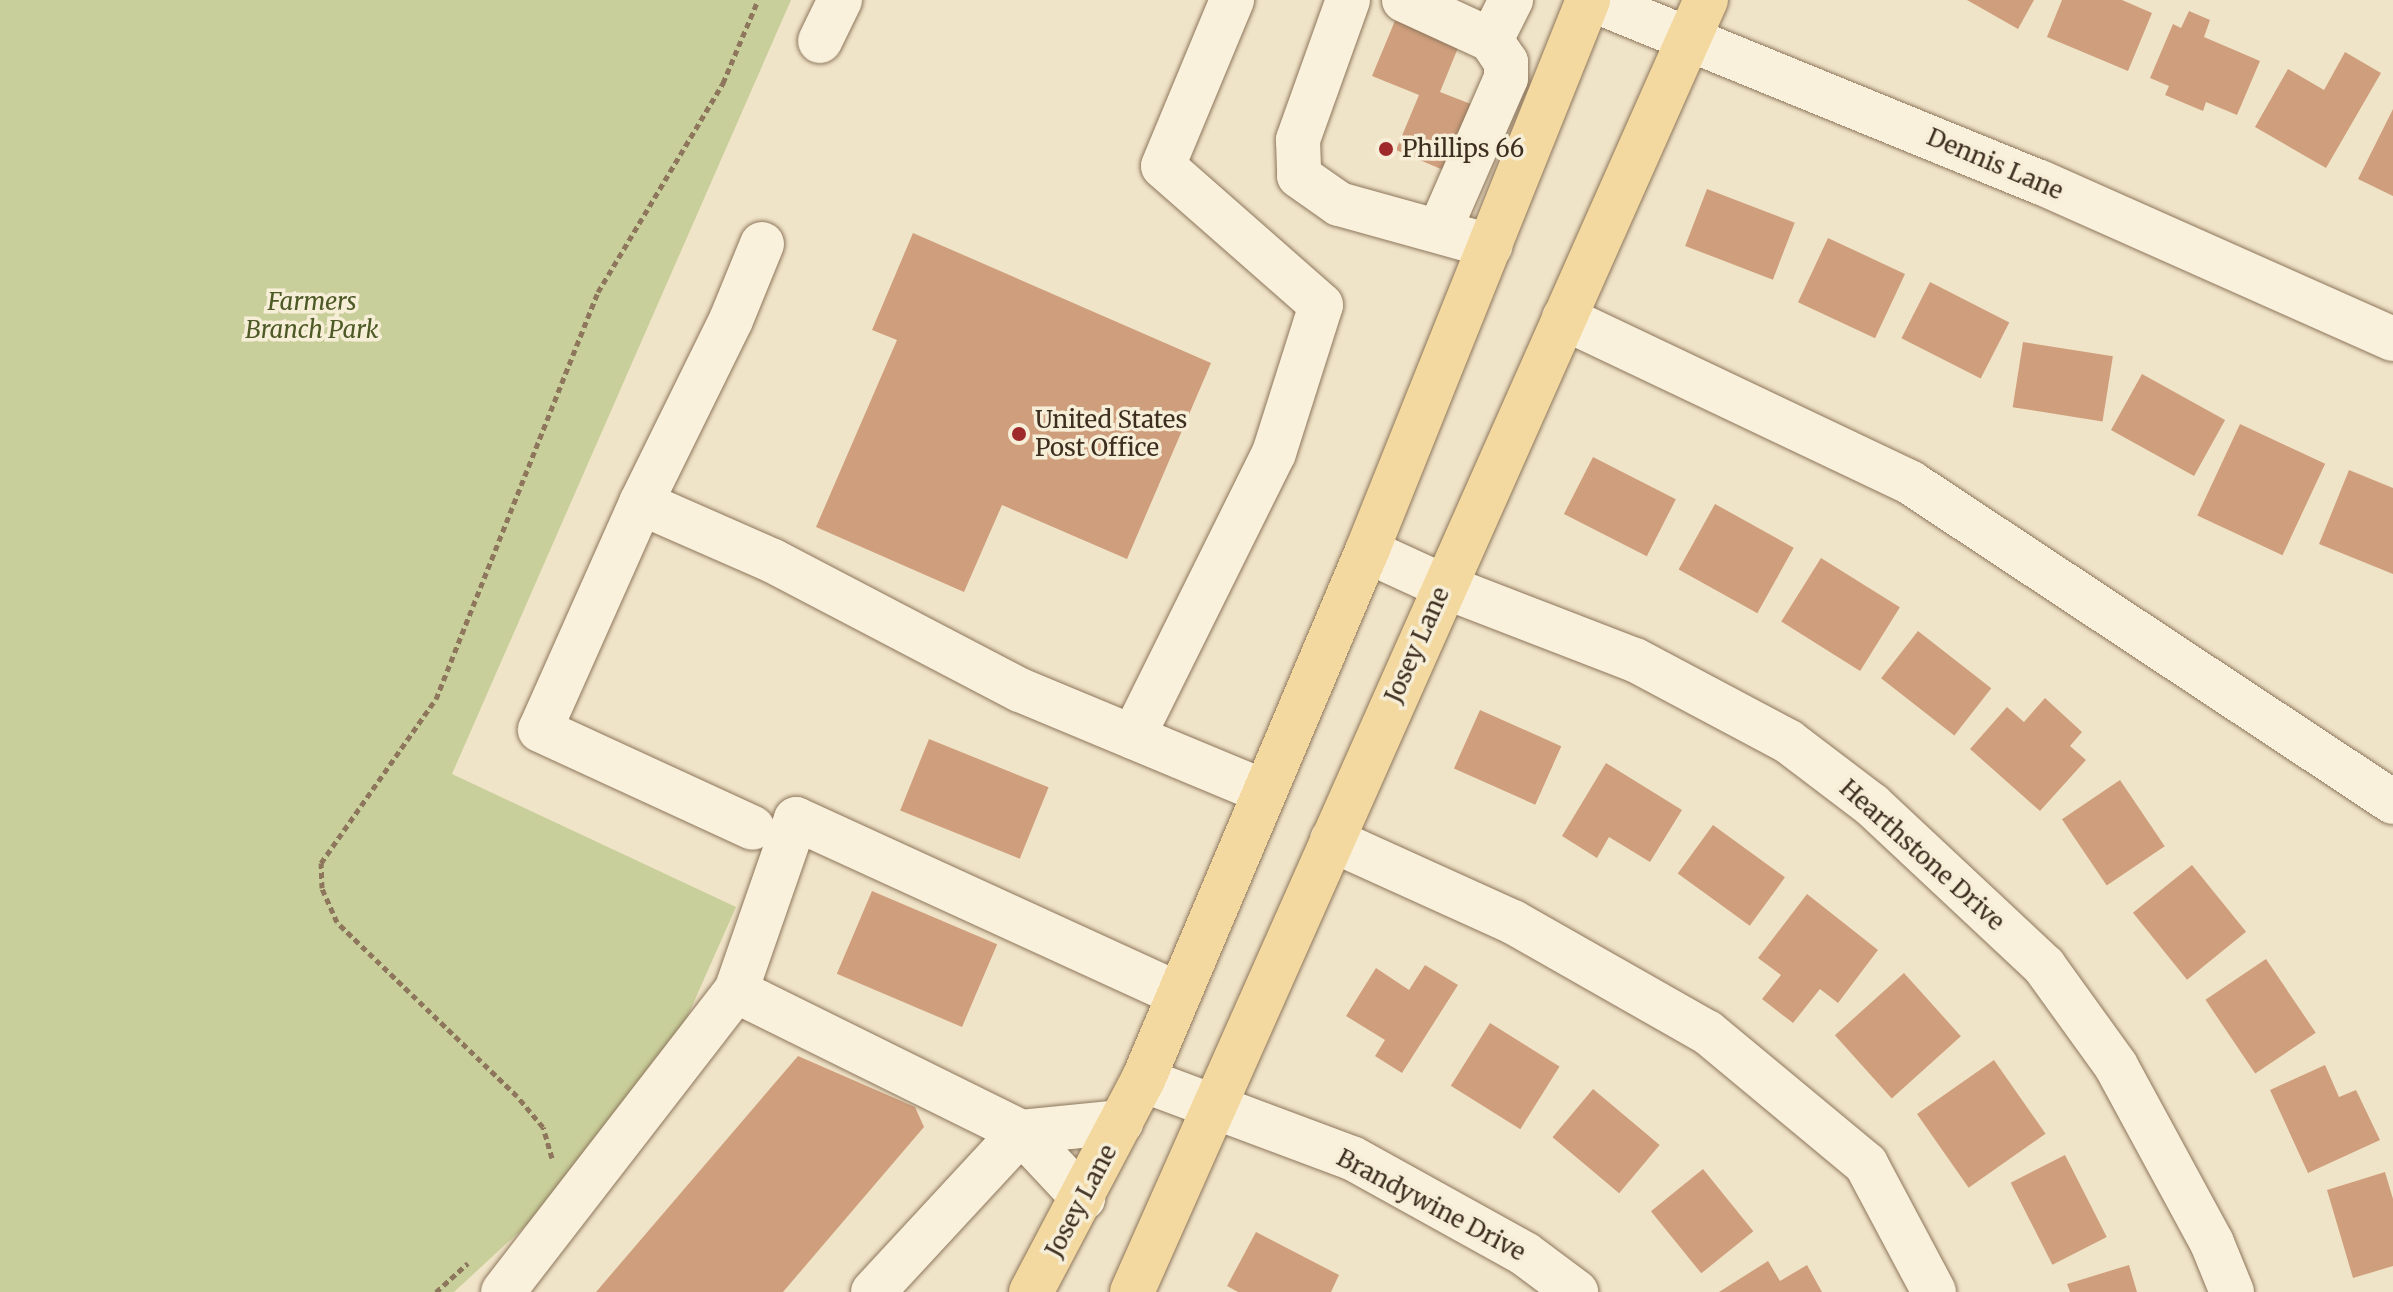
<!DOCTYPE html>
<html>
<head>
<meta charset="utf-8">
<style>
	body { margin:0 }
	#map { position:relative; width:2393px; height:1292px; overflow:hidden; background:#f0e4c8; font-family:Merriweather,serif }
	div>[style] { position:absolute }
	[style*='--x'] { left:calc(var(--x)*1px); top:calc(var(--y)*1px); width:calc(var(--w)*1px); rotate:calc(var(--a)*1deg) }
	.green>* { inset:0; background:#c9cf9b }
	.building>* { inset:0; background:#cf9f7d; transform-origin:0 0 }
	.path>* { height:5px; margin-top:-2.5px; transform-origin:0; background:repeating-linear-gradient(90deg,#8d765c 0 6px,transparent 0 10px) }
	.roads { filter:drop-shadow(0 0 2px #8d765c) drop-shadow(0 0 2px #8d765c) }
	.minor>* { height:44px; margin:-22px; padding:0 22px; transform-origin:22px; border-radius:22px; background:#faf1dc }
	.major>* { height:44px; margin:-22px; padding:0 22px; transform-origin:22px; border-radius:22px; background:#f3d9a0 }
	.dots>* { width:22px; height:22px; translate:-50% -50%; box-sizing:border-box; border:4px solid #f7eed8; border-radius:50% }
	span { translate:-50% -50%; white-space:nowrap; text-align:center; line-height:1.15; -webkit-text-stroke:7px #f7eed8; paint-order:stroke }
	.poi-label { font-size:24px; color:#3d2e20 }
	.left { translate:0 -50%; text-align:left }
	.street-label { font-size:24px; color:#3d2e20 }
	.park-label { font-size:24px; color:#4d5a26; font-style:italic }
</style>
</head>
<body>
<div id="map">
	<div class="green">
		<i style="clip-path:polygon(0 0,791px 0,452px 774px,736px 907px,677px 1040px,558px 1196px,454px 1292px,0 1292px)"></i>
	</div>
	<div class="building">
		<i style="clip-path:polygon(1967px 0,2034px 0,2018px 29px)"></i>
		<i style="clip-path:polygon(2062px 0,2122px 0,2152px 13px,2128px 71px,2047px 37px)"></i>
		<i style="clip-path:polygon(1399px 11px,1462px 38px,1440px 92px,1476px 106px,1448px 172px,1396px 150px,1419px 95px,1372px 76px)"></i>
		<i style="clip-path:polygon(2189px 11px,2210px 20px,2204px 37px,2260px 61px,2237px 115px,2206px 102px,2203px 111px,2165px 95px,2169px 86px,2150px 78px,2173px 24px,2181px 28px)"></i>
		<i style="clip-path:polygon(2345px 52px,2381px 73px,2326px 168px,2255px 127px,2288px 69px,2324px 90px)"></i>
		<i style="clip-path:polygon(2393px 109px,2393px 196px,2358px 179px)"></i>
		<i style="left:1707px;top:189px;width:94px;height:61px;rotate:21deg"></i>
		<i style="clip-path:polygon(913px 233px,1211px 363px,1127px 559px,1002px 505px,964px 592px,816px 527px,897px 340px,872px 330px)"></i>
		<i style="left:1828px;top:238px;width:85px;height:71px;rotate:25deg"></i>
		<i style="left:1930px;top:282px;width:89px;height:63px;rotate:27deg"></i>
		<i style="left:2023px;top:342px;width:91px;height:66px;rotate:9deg"></i>
		<i style="left:2142px;top:374px;width:95px;height:64px;rotate:29deg"></i>
		<i style="left:2240px;top:424px;width:94px;height:101px;rotate:25deg"></i>
		<i style="left:1593px;top:457px;width:93px;height:64px;rotate:27deg"></i>
		<i style="clip-path:polygon(2349px 470px,2393px 488px,2393px 574px,2319px 544px)"></i>
		<i style="left:1715px;top:504px;width:90px;height:75px;rotate:29deg"></i>
		<i style="left:1821px;top:558px;width:93px;height:75px;rotate:32deg"></i>
		<i style="left:1918px;top:631px;width:93px;height:60px;rotate:38deg"></i>
		<i style="clip-path:polygon(2045px 698px,2082px 732px,2070px 746px,2086px 760px,2040px 811px,1970px 749px,2007px 707px,2024px 722px)"></i>
		<i style="left:1480px;top:710px;width:89px;height:64px;rotate:24deg"></i>
		<i style="left:929px;top:739px;width:129px;height:77px;rotate:22deg"></i>
		<i style="clip-path:polygon(1606px 763px,1682px 810px,1650px 862px,1609px 837px,1597px 858px,1562px 836px)"></i>
		<i style="left:2120px;top:780px;width:80px;height:70px;rotate:56deg"></i>
		<i style="left:1713px;top:825px;width:89px;height:60px;rotate:36deg"></i>
		<i style="left:2192px;top:865px;width:86px;height:76px;rotate:51deg"></i>
		<i style="left:872px;top:891px;width:136px;height:90px;rotate:23deg"></i>
		<i style="clip-path:polygon(1807px 894px,1878px 950px,1838px 1003px,1820px 989px,1793px 1023px,1762px 999px,1781px 975px,1758px 958px)"></i>
		<i style="left:2266px;top:959px;width:89px;height:73px;rotate:56deg"></i>
		<i style="clip-path:polygon(1425px 965px,1458px 985px,1402px 1073px,1375px 1056px,1385px 1040px,1346px 1016px,1376px 968px,1409px 990px)"></i>
		<i style="left:1904px;top:973px;width:85px;height:93px;rotate:48deg"></i>
		<i style="left:1490px;top:1023px;width:82px;height:74px;rotate:32deg"></i>
		<i style="clip-path:polygon(798px 1056px,915px 1107px,924px 1127px,783px 1292px,596px 1292px)"></i>
		<i style="left:1994px;top:1060px;width:90px;height:94px;rotate:55deg"></i>
		<i style="clip-path:polygon(2325px 1065px,2339px 1097px,2356px 1090px,2380px 1140px,2308px 1173px,2270px 1090px)"></i>
		<i style="left:1593px;top:1089px;width:87px;height:63px;rotate:40deg"></i>
		<i style="left:2065px;top:1155px;width:92px;height:61px;rotate:63deg"></i>
		<i style="left:1703px;top:1169px;width:80px;height:67px;rotate:51deg"></i>
		<i style="clip-path:polygon(2385px 1172px,2393px 1199px,2393px 1266px,2353px 1278px,2327px 1190px)"></i>
		<i style="clip-path:polygon(1256px 1232px,1339px 1275px,1331px 1292px,1238px 1292px,1227px 1286px)"></i>
		<i style="clip-path:polygon(1768px 1261px,1780px 1281px,1807px 1265px,1822px 1292px,1719px 1292px)"></i>
		<i style="clip-path:polygon(2129px 1265px,2137px 1292px,2070px 1292px,2067px 1284px)"></i>
	</div>
	<div class="path">
		<i style="--x:552;--y:1158;--w:32;--a:-106"></i>
		<i style="--x:543;--y:1127;--w:40;--a:-130"></i>
		<i style="--x:517;--y:1096;--w:250;--a:-136"></i>
		<i style="--x:337;--y:922;--w:37;--a:-114"></i>
		<i style="--x:322;--y:888;--w:25;--a:-92"></i>
		<i style="--x:321;--y:863;--w:200;--a:-55"></i>
		<i style="--x:436;--y:699;--w:438;--a:-68.3"></i>
		<i style="--x:598;--y:292;--w:244;--a:-59.1"></i>
		<i style="--x:723;--y:83;--w:90;--a:-67.1"></i>
		<i style="--x:436;--y:1292;--w:43;--a:-42.2"></i>
	</div>
	<div class="roads">
		<div class="minor">
			<i style="--x:1348;--y:0;--w:149;--a:109.7"></i>
			<i style="--x:1298;--y:140;--w:36;--a:88"></i>
			<i style="--x:1299;--y:176;--w:49;--a:35"></i>
			<i style="--x:1339;--y:204;--w:157;--a:15.5"></i>
			<i style="--x:1404;--y:0;--w:96;--a:24.7"></i>
			<i style="--x:1491;--y:40;--w:27;--a:56"></i>
			<i style="--x:1506;--y:62;--w:16;--a:90"></i>
			<i style="--x:1506;--y:78;--w:167;--a:113.6"></i>
			<i style="--x:1593;--y:0;--w:483;--a:22.2"></i>
			<i style="--x:2040;--y:182;--w:386;--a:24"></i>
			<i style="--x:1491;--y:40;--w:45;--a:-63.4"></i>
			<i style="--x:820;--y:41;--w:46;--a:-64"></i>
			<i style="--x:762;--y:244;--w:82;--a:112.2"></i>
			<i style="--x:731;--y:320;--w:204;--a:116.2"></i>
			<i style="--x:641;--y:503;--w:144;--a:23.7"></i>
			<i style="--x:773;--y:561;--w:279;--a:27.6"></i>
			<i style="--x:1020;--y:690;--w:265;--a:22.6"></i>
			<i style="--x:1564;--y:318;--w:384;--a:25.4"></i>
			<i style="--x:1911;--y:483;--w:578;--a:33.5"></i>
			<i style="--x:641;--y:503;--w:248;--a:114"></i>
			<i style="--x:540;--y:730;--w:234;--a:24.7"></i>
			<i style="--x:1367;--y:551;--w:84;--a:24.7"></i>
			<i style="--x:1443;--y:586;--w:206;--a:21.1"></i>
			<i style="--x:1635;--y:660;--w:174;--a:28"></i>
			<i style="--x:1789;--y:742;--w:104;--a:37.2"></i>
			<i style="--x:1872;--y:805;--w:236;--a:43.1"></i>
			<i style="--x:2044;--y:966;--w:123;--a:54.2"></i>
			<i style="--x:2116;--y:1066;--w:201;--a:61.5"></i>
			<i style="--x:2212;--y:1243;--w:53;--a:67.8"></i>
			<i style="--x:1133;--y:737;--w:317;--a:-63.6"></i>
			<i style="--x:1274;--y:453;--w:155;--a:-72.4"></i>
			<i style="--x:1321;--y:305;--w:210;--a:-138.7"></i>
			<i style="--x:1163;--y:166;--w:180;--a:-67.4"></i>
			<i style="--x:1332;--y:840;--w:199;--a:24.4"></i>
			<i style="--x:1513;--y:922;--w:223;--a:29.6"></i>
			<i style="--x:1707;--y:1032;--w:207;--a:39.7"></i>
			<i style="--x:1866;--y:1164;--w:145;--a:62"></i>
			<i style="--x:736;--y:991;--w:182;--a:-70.8"></i>
			<i style="--x:796;--y:819;--w:421;--a:24.6"></i>
			<i style="--x:1143;--y:1080;--w:223;--a:20.5"></i>
			<i style="--x:1352;--y:1158;--w:198;--a:29"></i>
			<i style="--x:1525;--y:1254;--w:64;--a:36.7"></i>
			<i style="--x:503;--y:1292;--w:381;--a:-52.3"></i>
			<i style="--x:736;--y:991;--w:318;--a:26.3"></i>
			<i style="--x:1021;--y:1132;--w:91;--a:46.8"></i>
			<i style="--x:873;--y:1292;--w:218;--a:-47.2"></i>
			<i style="--x:1021;--y:1132;--w:101;--a:-5.7"></i>
		</div>
		<div class="major">
			<i style="--x:1031;--y:1292;--w:240;--a:-62.2"></i>
			<i style="--x:1143;--y:1080;--w:574;--a:-67.05"></i>
			<i style="--x:1367;--y:551;--w:594;--a:-68.14"></i>
			<i style="--x:1132;--y:1292;--w:1414;--a:-66.05"></i>
		</div>
	</div>
	<div class="dots">
		<i style="left:1386px;top:149px;background:#9e2a2b"></i>
		<i style="left:1019px;top:434px;background:#9e2a2b"></i>
	</div>
	<div class="poi-label">
		<span class="left" style="left:1402px;top:149px">Phillips 66</span>
		<span class="left" style="left:1035px;top:434px">United States<br>Post Office</span>
	</div>
	<div class="street-label">
		<span style="left:1995px;top:164px;rotate:23deg">Dennis Lane</span>
		<span style="left:1417px;top:645px;rotate:-66deg">Josey Lane</span>
		<span style="left:1922px;top:855px;rotate:42deg">Hearthstone Drive</span>
		<span style="left:1081px;top:1201px;rotate:-62deg">Josey Lane</span>
		<span style="left:1431px;top:1205px;rotate:28deg">Brandywine Drive</span>
	</div>
	<div class="park-label">
		<span style="left:312px;top:316px">Farmers<br>Branch Park</span>
	</div>
</div>
</body>
</html>
